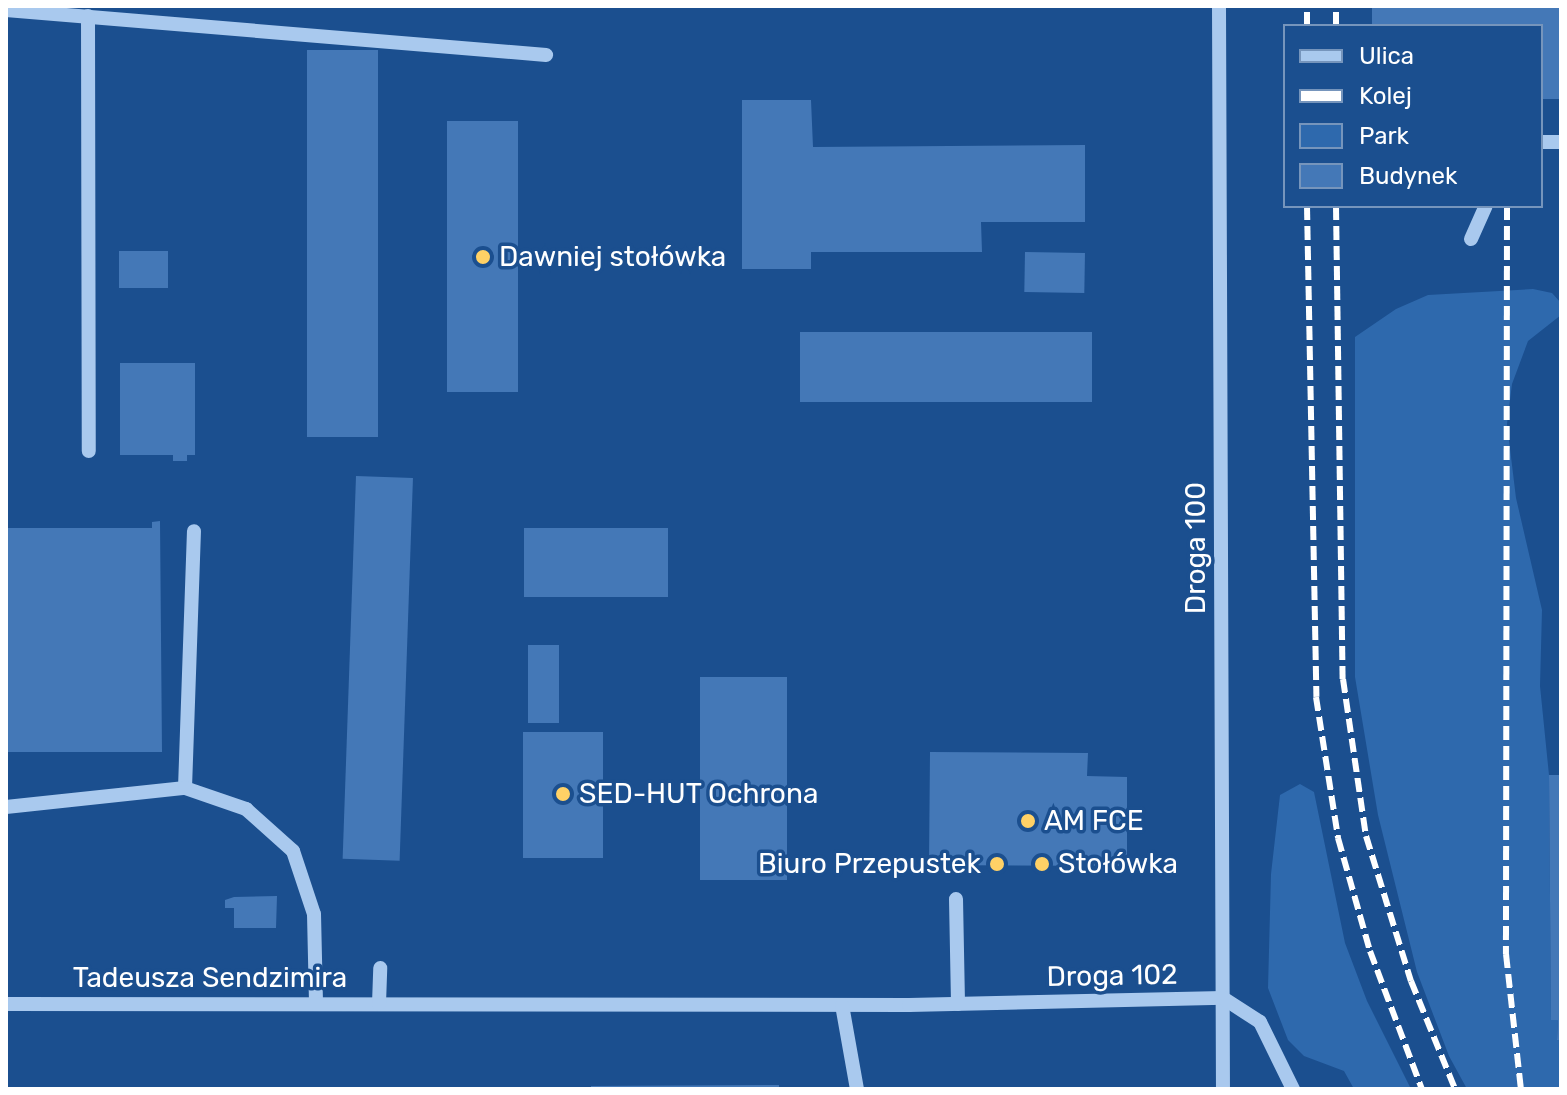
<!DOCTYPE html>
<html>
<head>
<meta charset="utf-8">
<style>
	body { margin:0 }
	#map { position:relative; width:1567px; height:1095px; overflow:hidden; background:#1b4f8f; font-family:Rubik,sans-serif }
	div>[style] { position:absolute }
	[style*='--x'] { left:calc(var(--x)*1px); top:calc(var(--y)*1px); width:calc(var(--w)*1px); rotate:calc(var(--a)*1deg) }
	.green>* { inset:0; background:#2e69ad }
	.building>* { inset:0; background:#4478b7; transform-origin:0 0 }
	.minor>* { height:14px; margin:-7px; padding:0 7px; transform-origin:7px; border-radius:7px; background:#a9c9ee }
	.rail>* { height:6px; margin-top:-3px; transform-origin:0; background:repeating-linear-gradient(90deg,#fff 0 14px,transparent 0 20px) }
	.dots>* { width:22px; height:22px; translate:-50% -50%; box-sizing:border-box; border:4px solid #1b4f8f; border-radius:50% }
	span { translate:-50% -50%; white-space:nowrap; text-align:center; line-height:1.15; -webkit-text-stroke:7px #1b4f8f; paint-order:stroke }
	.poi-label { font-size:28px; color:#fff }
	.left { translate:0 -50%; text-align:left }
	.right { translate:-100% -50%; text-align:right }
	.street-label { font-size:28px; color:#fff }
	.frame { position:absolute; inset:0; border:8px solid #fff; pointer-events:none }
	.legend { position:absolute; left:1283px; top:24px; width:260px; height:184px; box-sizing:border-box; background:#1b4f8f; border:2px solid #7695bc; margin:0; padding:10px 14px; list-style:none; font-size:24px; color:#fff }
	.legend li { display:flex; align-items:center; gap:16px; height:40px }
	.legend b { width:40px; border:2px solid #7695bc }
</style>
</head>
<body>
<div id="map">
	<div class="green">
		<i style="clip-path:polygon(1533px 289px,1552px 293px,1561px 303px,1561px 315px,1528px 341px,1512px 384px,1507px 424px,1516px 498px,1542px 610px,1540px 686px,1549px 775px,1551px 1019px,1558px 1020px,1557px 1040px,1561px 1041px,1561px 1089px,1467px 1089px,1449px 1056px,1417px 972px,1378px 815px,1355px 677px,1355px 337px,1396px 309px,1428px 295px)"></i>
		<i style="clip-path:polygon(1300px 784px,1314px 792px,1345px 943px,1367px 1001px,1411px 1089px,1354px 1089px,1344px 1071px,1304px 1056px,1288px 1040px,1268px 988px,1271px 874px,1280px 795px)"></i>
	</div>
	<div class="building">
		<i style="clip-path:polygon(1372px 6px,1561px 6px,1561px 99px,1541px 99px,1541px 26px,1372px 26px)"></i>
		<i style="left:378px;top:50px;width:387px;height:71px;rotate:90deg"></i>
		<i style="clip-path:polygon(742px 100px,811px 100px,813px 147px,1085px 145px,1085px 222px,981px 222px,982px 252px,811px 252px,811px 269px,742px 269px)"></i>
		<i style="left:518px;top:121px;width:271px;height:71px;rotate:90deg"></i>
		<i style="left:119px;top:251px;width:49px;height:37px"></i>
		<i style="left:1025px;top:252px;width:60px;height:40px;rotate:1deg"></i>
		<i style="left:1092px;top:332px;width:70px;height:292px;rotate:90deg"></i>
		<i style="clip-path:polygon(120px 363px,195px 363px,195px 455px,187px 455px,187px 461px,173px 461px,173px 455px,120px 455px)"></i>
		<i style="left:356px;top:476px;width:57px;height:383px;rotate:2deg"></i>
		<i style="clip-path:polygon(160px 521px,162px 752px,6px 752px,6px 528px,152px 528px,152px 522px)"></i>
		<i style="left:524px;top:528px;width:144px;height:69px"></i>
		<i style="left:528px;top:645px;width:31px;height:78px"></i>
		<i style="left:700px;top:677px;width:87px;height:203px"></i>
		<i style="left:523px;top:732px;width:80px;height:126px"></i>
		<i style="clip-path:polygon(930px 752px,1088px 753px,1087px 776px,1127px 777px,1127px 866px,929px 865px)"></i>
		<i style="clip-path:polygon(1549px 775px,1561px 775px,1561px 1041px,1557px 1040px,1558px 1020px,1551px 1020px)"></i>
		<i style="clip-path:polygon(277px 896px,276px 928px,234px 928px,234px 908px,225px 908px,225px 900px,234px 897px)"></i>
		<i style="clip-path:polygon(779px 1085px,779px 1089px,591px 1089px,591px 1086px)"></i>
	</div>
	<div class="minor">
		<i style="--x:1219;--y:6;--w:1083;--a:89.79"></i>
		<i style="--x:6;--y:10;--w:542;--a:4.76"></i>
		<i style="--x:88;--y:16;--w:435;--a:89.9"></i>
		<i style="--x:1541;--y:142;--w:20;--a:0"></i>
		<i style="--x:1471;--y:239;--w:36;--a:-66"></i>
		<i style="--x:185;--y:788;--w:257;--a:-88"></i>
		<i style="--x:6;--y:807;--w:180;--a:-6.1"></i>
		<i style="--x:185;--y:788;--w:65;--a:19"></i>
		<i style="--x:246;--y:809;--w:63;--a:41.8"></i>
		<i style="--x:293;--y:851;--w:66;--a:71.6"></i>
		<i style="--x:314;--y:914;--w:90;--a:88.7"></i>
		<i style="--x:956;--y:899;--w:105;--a:88.9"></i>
		<i style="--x:6;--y:1004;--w:903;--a:0.06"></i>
		<i style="--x:909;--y:1005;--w:314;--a:-1.3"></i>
		<i style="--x:1223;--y:998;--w:44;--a:33"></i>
		<i style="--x:1260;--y:1022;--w:75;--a:63.8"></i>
		<i style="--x:379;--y:1004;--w:36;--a:-88"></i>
		<i style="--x:842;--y:1005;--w:85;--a:79.9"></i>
	</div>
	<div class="rail">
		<i style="--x:1307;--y:26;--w:20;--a:-90"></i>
		<i style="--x:1336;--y:26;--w:20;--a:-90"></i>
		<i style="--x:1307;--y:206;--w:491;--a:88.9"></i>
		<i style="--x:1316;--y:697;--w:143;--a:81.1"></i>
		<i style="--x:1338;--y:838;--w:117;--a:74.2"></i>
		<i style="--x:1370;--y:951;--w:147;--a:69.4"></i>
		<i style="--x:1336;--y:206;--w:473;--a:89.2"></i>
		<i style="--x:1343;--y:679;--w:159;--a:81.7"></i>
		<i style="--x:1366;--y:836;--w:152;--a:72.8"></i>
		<i style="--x:1411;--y:981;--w:117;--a:67.8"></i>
		<i style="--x:1507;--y:206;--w:748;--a:90.08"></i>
		<i style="--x:1506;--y:954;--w:136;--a:83.7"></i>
	</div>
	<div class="dots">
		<i style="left:483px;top:257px;background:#ffd166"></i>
		<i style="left:563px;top:794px;background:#ffd166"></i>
		<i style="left:1028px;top:821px;background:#ffd166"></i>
		<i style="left:997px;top:864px;background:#ffd166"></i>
		<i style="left:1042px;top:864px;background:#ffd166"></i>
	</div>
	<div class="poi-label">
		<span class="left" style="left:499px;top:257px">Dawniej stołówka</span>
		<span class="left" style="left:579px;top:794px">SED-HUT Ochrona</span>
		<span class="left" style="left:1044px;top:821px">AM FCE</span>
		<span class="right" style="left:981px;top:864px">Biuro Przepustek</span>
		<span class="left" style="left:1058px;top:864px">Stołówka</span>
	</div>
	<div class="street-label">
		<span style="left:1196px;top:548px;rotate:-90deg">Droga 100</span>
		<span style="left:1112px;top:976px;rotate:-1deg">Droga 102</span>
		<span style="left:210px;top:978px">Tadeusza Sendzimira</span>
	</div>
	<div class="frame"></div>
	<ul class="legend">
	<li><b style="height:10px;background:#a9c9ee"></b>Ulica</li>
	<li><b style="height:10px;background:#fff"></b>Kolej</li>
	<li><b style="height:22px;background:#2e69ad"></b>Park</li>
	<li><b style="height:22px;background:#4478b7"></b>Budynek</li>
	</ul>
</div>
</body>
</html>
